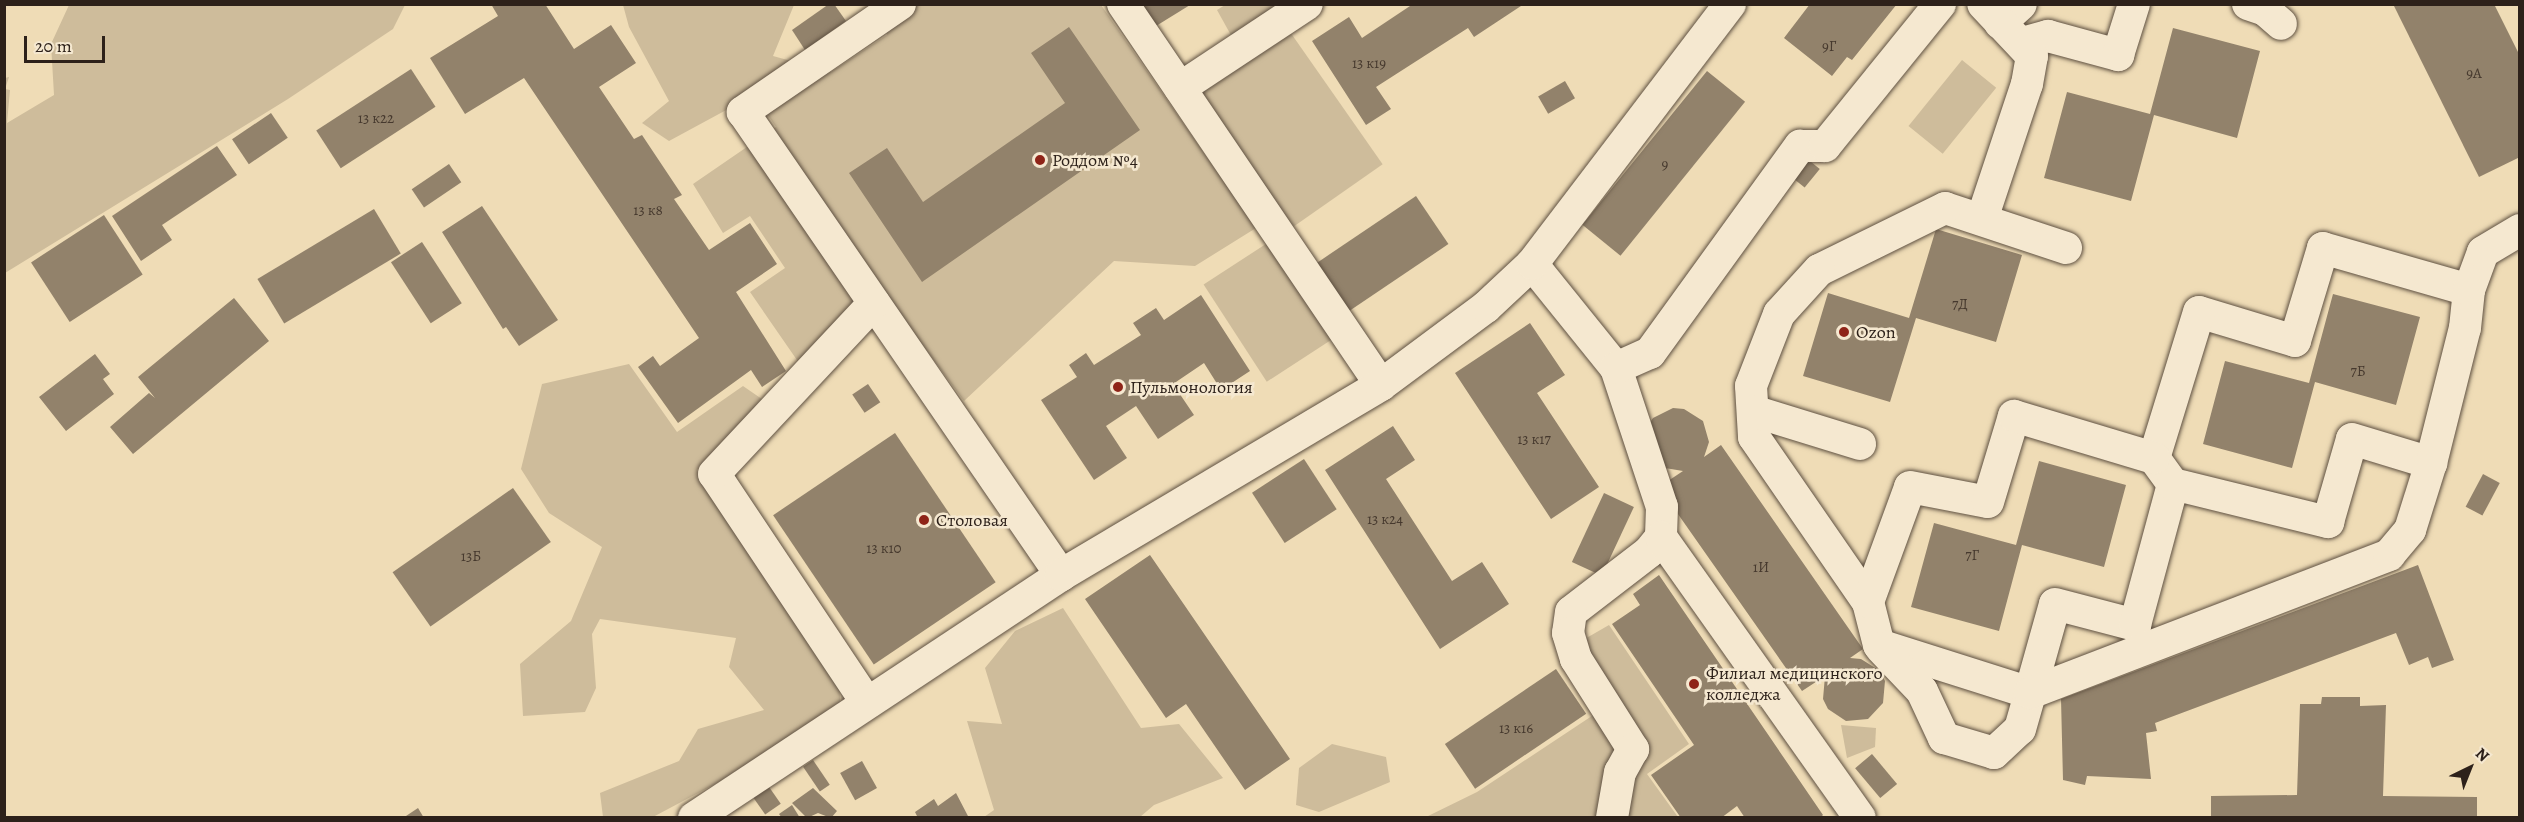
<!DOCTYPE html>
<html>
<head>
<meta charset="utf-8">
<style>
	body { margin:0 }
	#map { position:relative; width:2524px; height:822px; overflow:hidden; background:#efdcb6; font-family:Alegreya,serif }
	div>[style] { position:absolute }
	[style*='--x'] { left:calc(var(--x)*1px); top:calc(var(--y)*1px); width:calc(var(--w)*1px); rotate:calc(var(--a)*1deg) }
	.green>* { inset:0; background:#cebc9b; transform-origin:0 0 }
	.building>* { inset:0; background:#92826b; transform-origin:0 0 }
	.roads { filter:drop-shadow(0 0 2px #5e5041) drop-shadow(0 0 2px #5e5041) }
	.minor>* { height:32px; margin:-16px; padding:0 16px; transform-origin:16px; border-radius:16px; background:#f5e8d0 }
	.dots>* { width:16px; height:16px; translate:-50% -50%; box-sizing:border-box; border:3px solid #f5e8d0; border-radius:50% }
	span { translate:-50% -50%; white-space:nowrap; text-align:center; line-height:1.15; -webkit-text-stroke:5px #f5e8d0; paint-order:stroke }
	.number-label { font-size:15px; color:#46392e }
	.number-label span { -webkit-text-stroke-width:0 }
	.poi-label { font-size:18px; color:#2d211a }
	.left { translate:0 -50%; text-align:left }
	.frame { position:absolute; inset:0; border:6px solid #2d211a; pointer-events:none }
	.north { position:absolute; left:2440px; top:738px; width:60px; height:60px; -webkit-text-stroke:4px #f5e8d0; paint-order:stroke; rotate:43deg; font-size:16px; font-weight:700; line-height:24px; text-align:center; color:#2d211a }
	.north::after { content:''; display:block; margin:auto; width:21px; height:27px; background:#2d211a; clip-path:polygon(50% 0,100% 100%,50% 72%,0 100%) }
	.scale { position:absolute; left:24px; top:36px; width:81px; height:27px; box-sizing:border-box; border:3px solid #2d211a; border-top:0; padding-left:8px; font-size:18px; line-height:21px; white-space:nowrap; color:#2d211a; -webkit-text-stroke:4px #f5e8d0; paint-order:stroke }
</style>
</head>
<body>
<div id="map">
	<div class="green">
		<i style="clip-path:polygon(69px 5px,69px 4px,405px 5px,393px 29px,288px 99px,5px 273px,5px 78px,9px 77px,5px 89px,10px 90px,7px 123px,54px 95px,51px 44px)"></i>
		<i style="clip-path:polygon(623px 5px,794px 5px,773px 56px,831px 72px,887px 35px,880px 5px,1101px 5px,1256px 228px,1195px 266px,1114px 261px,964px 401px,876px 282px,799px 363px,750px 292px,785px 268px,750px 216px,723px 233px,693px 184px,776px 127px,754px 95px,669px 141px,642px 123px,669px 101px,629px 27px)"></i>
		<i style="clip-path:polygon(1225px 5px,1280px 5px,1232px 37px,1217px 10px)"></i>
		<i style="left:1288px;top:29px;width:165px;height:109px;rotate:55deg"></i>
		<i style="left:1962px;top:60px;width:44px;height:85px;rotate:39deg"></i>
		<i style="left:1269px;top:242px;width:116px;height:78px;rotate:57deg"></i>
		<i style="clip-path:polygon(629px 364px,677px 432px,743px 386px,766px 402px,697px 470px,839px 682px,842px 730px,717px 783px,653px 817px,603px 817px,600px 793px,679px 761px,698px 729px,764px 710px,729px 667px,736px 638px,600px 619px,592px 634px,596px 688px,585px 712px,523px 716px,520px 664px,571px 621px,602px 547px,549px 513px,521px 469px,542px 384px)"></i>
		<i style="clip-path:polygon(1063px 608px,1141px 728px,1179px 724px,1223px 778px,1154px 805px,1140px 817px,984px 817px,994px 810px,967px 721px,1002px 724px,985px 668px,1015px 631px)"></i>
		<i style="clip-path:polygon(1609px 625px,1689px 744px,1647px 774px,1678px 817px,1424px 818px,1477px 792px,1616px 700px,1583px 640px)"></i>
		<i style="clip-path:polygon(1841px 725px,1876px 728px,1875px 747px,1847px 758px)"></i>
		<i style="clip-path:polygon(1332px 744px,1386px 757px,1390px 782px,1319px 812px,1296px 805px,1299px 768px)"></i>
	</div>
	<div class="building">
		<i style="clip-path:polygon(491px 4px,545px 4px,574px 49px,611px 25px,636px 63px,599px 87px,634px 139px,642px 135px,682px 195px,674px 199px,709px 250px,750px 223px,777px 264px,736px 292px,786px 371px,762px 387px,751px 370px,678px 423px,638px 367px,653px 356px,660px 366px,699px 338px,524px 78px,465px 114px,430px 58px,498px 16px)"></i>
		<i style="clip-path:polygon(829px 4px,834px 4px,846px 21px,805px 50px,792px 30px)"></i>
		<i style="clip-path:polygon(1413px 4px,1524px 4px,1474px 37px,1468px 28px,1376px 87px,1391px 109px,1366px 125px,1312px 41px,1349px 17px,1362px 38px)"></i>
		<i style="clip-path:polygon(1810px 4px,1897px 4px,1852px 60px,1847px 57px,1832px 76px,1784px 38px)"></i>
		<i style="clip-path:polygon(2393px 4px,2494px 4px,2520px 56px,2520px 157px,2479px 177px)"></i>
		<i style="clip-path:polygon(1142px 5px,1190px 5px,1156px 26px)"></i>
		<i style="clip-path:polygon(1069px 27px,1140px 130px,922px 282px,849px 173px,887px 148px,923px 202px,1065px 103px,1031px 53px)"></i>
		<i style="clip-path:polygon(2173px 28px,2260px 51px,2237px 138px,2154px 115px,2131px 201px,2044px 178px,2067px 92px,2150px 114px)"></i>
		<i style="left:411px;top:69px;width:45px;height:113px;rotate:57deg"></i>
		<i style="left:1707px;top:71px;width:49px;height:198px;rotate:39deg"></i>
		<i style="left:1565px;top:81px;width:20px;height:31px;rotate:60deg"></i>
		<i style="left:271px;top:113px;width:30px;height:47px;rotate:56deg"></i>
		<i style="clip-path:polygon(217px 146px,237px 175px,162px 225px,172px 240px,141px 261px,112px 216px)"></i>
		<i style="left:1805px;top:157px;width:19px;height:24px;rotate:39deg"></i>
		<i style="left:449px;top:164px;width:22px;height:45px;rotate:56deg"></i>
		<i style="left:1416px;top:196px;width:58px;height:125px;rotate:56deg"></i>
		<i style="clip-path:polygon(482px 206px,558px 320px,519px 346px,506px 327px,503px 329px,442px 232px)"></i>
		<i style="left:374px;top:209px;width:52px;height:136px;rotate:59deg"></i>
		<i style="left:104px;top:215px;width:71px;height:87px;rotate:57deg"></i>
		<i style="clip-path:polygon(1936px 229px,2022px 255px,1996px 342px,1916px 318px,1890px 402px,1803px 376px,1828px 293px,1909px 318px)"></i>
		<i style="left:422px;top:242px;width:73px;height:37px;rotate:57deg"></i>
		<i style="clip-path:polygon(2333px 294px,2420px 317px,2396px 405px,2315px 382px,2292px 468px,2203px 444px,2225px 361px,2309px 383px)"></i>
		<i style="clip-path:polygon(1201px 295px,1250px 371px,1221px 390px,1204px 363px,1173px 384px,1194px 415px,1158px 439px,1136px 406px,1106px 426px,1127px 458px,1094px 480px,1041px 400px,1077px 377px,1069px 365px,1086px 353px,1094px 365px,1141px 335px,1133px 323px,1156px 308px,1164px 320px)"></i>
		<i style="clip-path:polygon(234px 298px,269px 341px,133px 454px,110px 427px,149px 393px,155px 398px,138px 377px)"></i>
		<i style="clip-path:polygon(1530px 323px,1565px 375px,1537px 393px,1599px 487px,1551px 519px,1455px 373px)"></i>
		<i style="clip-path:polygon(95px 354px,110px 374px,103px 379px,114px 394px,66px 431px,39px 397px)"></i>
		<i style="left:868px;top:384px;width:22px;height:19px;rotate:56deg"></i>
		<i style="clip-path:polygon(1673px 408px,1684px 409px,1703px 421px,1709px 442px,1704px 457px,1721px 445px,1863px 649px,1850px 658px,1861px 659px,1880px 671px,1885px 681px,1883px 703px,1868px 719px,1846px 721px,1828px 709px,1823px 699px,1825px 676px,1802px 691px,1659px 487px,1683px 471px,1659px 467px,1647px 427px,1653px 418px)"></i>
		<i style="clip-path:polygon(1393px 426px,1415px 460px,1386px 479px,1452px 581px,1482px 562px,1509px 604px,1440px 649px,1325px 470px)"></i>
		<i style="left:895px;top:433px;width:180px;height:147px;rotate:56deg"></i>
		<i style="left:1304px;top:459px;width:60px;height:62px;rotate:57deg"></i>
		<i style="clip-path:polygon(2039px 461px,2126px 485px,2104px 567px,2022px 545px,1999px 631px,1911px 607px,1934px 523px,2016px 545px)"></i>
		<i style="left:2483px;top:474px;width:19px;height:37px;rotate:28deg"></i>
		<i style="left:513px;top:488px;width:66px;height:147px;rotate:55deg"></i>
		<i style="left:1604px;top:493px;width:33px;height:76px;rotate:25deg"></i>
		<i style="clip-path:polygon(1150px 555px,1290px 759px,1245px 790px,1186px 704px,1166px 718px,1085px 599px)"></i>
		<i style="clip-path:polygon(2418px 565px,2454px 660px,2432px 668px,2428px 657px,2409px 665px,2396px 633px,2155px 723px,2157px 731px,2146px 733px,2151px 779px,2087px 776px,2085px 785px,2063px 780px,2061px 699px)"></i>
		<i style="clip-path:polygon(1659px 575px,1823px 815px,1820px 818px,1745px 818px,1737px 806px,1721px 818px,1681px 818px,1651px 775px,1694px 745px,1612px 624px,1640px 605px,1633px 594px)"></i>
		<i style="left:1556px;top:669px;width:54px;height:134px;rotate:56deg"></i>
		<i style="clip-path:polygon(2322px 697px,2360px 697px,2360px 706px,2386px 705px,2383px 796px,2477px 797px,2477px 818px,2211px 818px,2211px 796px,2297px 795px,2300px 704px,2321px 704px)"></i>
		<i style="left:1872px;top:754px;width:39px;height:22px;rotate:50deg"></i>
		<i style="left:813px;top:760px;width:30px;height:12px;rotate:56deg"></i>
		<i style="left:862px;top:761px;width:31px;height:25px;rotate:61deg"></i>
		<i style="left:767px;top:784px;width:24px;height:19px;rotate:55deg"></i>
		<i style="clip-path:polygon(813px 788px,837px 811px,831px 818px,818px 813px,807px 818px,792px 803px)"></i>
		<i style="clip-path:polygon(956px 793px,969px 818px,918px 818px,915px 812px,934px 799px,938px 806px)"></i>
		<i style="clip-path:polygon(792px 805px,800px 818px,782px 818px,779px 814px)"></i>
		<i style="clip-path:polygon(418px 808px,424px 818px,403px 818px)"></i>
	</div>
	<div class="roads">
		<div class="minor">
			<i style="--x:900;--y:4;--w:191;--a:145.5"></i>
			<i style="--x:743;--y:112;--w:562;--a:55.52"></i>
			<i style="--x:1123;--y:4;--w:460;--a:55.9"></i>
			<i style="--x:2248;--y:4;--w:18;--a:19"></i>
			<i style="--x:2265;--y:10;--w:21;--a:41"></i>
			<i style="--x:2000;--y:23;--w:28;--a:-42"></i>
			<i style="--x:2023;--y:43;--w:26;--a:-16"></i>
			<i style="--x:2048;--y:36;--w:73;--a:15.2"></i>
			<i style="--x:2118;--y:55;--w:53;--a:-72.6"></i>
			<i style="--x:1180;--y:88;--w:152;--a:-33.5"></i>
			<i style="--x:1982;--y:219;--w:142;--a:-71.6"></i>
			<i style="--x:2027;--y:84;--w:28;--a:-80"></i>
			<i style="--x:2032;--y:56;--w:71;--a:-133.3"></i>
			<i style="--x:2066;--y:248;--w:127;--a:-161.7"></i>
			<i style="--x:1945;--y:208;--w:140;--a:153.8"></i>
			<i style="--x:1819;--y:270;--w:59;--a:132.3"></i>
			<i style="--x:1779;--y:314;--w:77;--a:111.3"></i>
			<i style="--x:1751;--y:386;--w:51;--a:86.6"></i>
			<i style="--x:1754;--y:437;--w:201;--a:55.4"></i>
			<i style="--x:1868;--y:602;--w:44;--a:75.7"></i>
			<i style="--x:1879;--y:645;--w:158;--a:17.6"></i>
			<i style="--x:2030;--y:693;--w:92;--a:-74.3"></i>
			<i style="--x:2055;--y:604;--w:83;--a:14.7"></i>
			<i style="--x:2135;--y:625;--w:146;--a:-74.9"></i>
			<i style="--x:1532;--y:264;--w:134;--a:51.1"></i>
			<i style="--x:1616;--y:368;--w:146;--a:71.7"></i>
			<i style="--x:1662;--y:507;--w:30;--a:92"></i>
			<i style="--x:1661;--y:537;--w:19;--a:129"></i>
			<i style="--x:1649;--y:552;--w:98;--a:142.4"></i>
			<i style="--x:1571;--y:612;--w:21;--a:98"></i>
			<i style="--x:1568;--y:633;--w:27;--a:73"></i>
			<i style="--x:1576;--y:659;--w:107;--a:57.7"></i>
			<i style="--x:1633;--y:749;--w:26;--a:119"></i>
			<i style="--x:1620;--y:772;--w:47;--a:99.9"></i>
			<i style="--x:2469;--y:290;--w:152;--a:-164"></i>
			<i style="--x:2323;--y:248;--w:97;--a:106.8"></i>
			<i style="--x:2295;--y:341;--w:100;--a:-163.2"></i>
			<i style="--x:2199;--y:312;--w:153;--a:107.1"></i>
			<i style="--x:2154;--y:458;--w:32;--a:54"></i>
			<i style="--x:2173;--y:484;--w:160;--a:13.8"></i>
			<i style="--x:2328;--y:522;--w:86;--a:-73.9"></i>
			<i style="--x:2352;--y:439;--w:83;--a:16.9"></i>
			<i style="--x:2431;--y:463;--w:139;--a:-75.9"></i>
			<i style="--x:2465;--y:328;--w:38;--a:-84"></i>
			<i style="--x:2469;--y:290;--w:40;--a:-69.8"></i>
			<i style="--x:2483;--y:252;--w:43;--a:-30.7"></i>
			<i style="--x:1616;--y:368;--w:37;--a:-24"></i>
			<i style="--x:1650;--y:353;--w:256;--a:-54.1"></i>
			<i style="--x:1800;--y:146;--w:25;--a:0"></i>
			<i style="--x:1825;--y:146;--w:183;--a:-51"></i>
			<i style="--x:1753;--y:411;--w:112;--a:17.1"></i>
			<i style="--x:1661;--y:537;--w:344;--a:54.7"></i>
			<i style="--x:1868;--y:602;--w:122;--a:-69.9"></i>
			<i style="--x:1910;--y:487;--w:79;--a:10.9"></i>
			<i style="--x:1988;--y:502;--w:90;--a:-73.2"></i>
			<i style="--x:2014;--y:416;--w:146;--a:16.7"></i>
			<i style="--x:1881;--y:648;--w:59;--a:46.4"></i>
			<i style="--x:1922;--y:691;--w:52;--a:64.9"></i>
			<i style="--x:1944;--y:738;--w:52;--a:16.7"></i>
			<i style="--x:1994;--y:753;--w:35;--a:-43"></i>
			<i style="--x:2020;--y:729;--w:37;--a:-74"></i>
			<i style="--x:2030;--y:693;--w:385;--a:-21"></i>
			<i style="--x:2389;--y:555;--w:33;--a:-50"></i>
			<i style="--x:2410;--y:530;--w:70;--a:-72.6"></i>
			<i style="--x:867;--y:703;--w:275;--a:-123.7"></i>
			<i style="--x:714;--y:474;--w:234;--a:-46.9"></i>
			<i style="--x:694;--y:818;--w:440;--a:-33.5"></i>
			<i style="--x:1061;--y:575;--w:372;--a:-30.7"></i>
			<i style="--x:1381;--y:385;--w:131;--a:-36.6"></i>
			<i style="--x:1486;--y:307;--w:63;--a:-43.1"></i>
			<i style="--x:1532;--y:264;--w:327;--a:-52.7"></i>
		</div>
	</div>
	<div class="dots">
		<i style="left:1040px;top:160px;background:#8f2418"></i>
		<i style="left:1844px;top:332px;background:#8f2418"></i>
		<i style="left:1118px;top:387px;background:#8f2418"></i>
		<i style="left:924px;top:520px;background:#8f2418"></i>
		<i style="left:1694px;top:684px;background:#8f2418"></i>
	</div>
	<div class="number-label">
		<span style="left:1829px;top:47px">9Г</span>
		<span style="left:1369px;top:64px">13 к19</span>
		<span style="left:2474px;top:74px">9А</span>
		<span style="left:376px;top:119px">13 к22</span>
		<span style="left:1665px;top:165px">9</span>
		<span style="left:648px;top:211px">13 к8</span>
		<span style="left:1960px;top:305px">7Д</span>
		<span style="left:2358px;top:372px">7Б</span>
		<span style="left:1534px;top:440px">13 к17</span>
		<span style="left:1385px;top:520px">13 к24</span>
		<span style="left:884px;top:549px">13 к10</span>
		<span style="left:1972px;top:556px">7Г</span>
		<span style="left:471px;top:557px">13Б</span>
		<span style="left:1761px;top:568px">1И</span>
		<span style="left:1516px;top:729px">13 к16</span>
	</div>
	<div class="poi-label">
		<span class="left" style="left:1052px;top:160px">Роддом №4</span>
		<span class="left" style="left:1856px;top:332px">Ozon</span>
		<span class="left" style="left:1130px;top:387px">Пульмонология</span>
		<span class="left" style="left:936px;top:520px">Столовая</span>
		<span class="left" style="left:1706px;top:684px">Филиал медицинского<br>колледжа</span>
	</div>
	<div class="frame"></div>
	<div class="north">N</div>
	<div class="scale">20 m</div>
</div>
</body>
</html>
